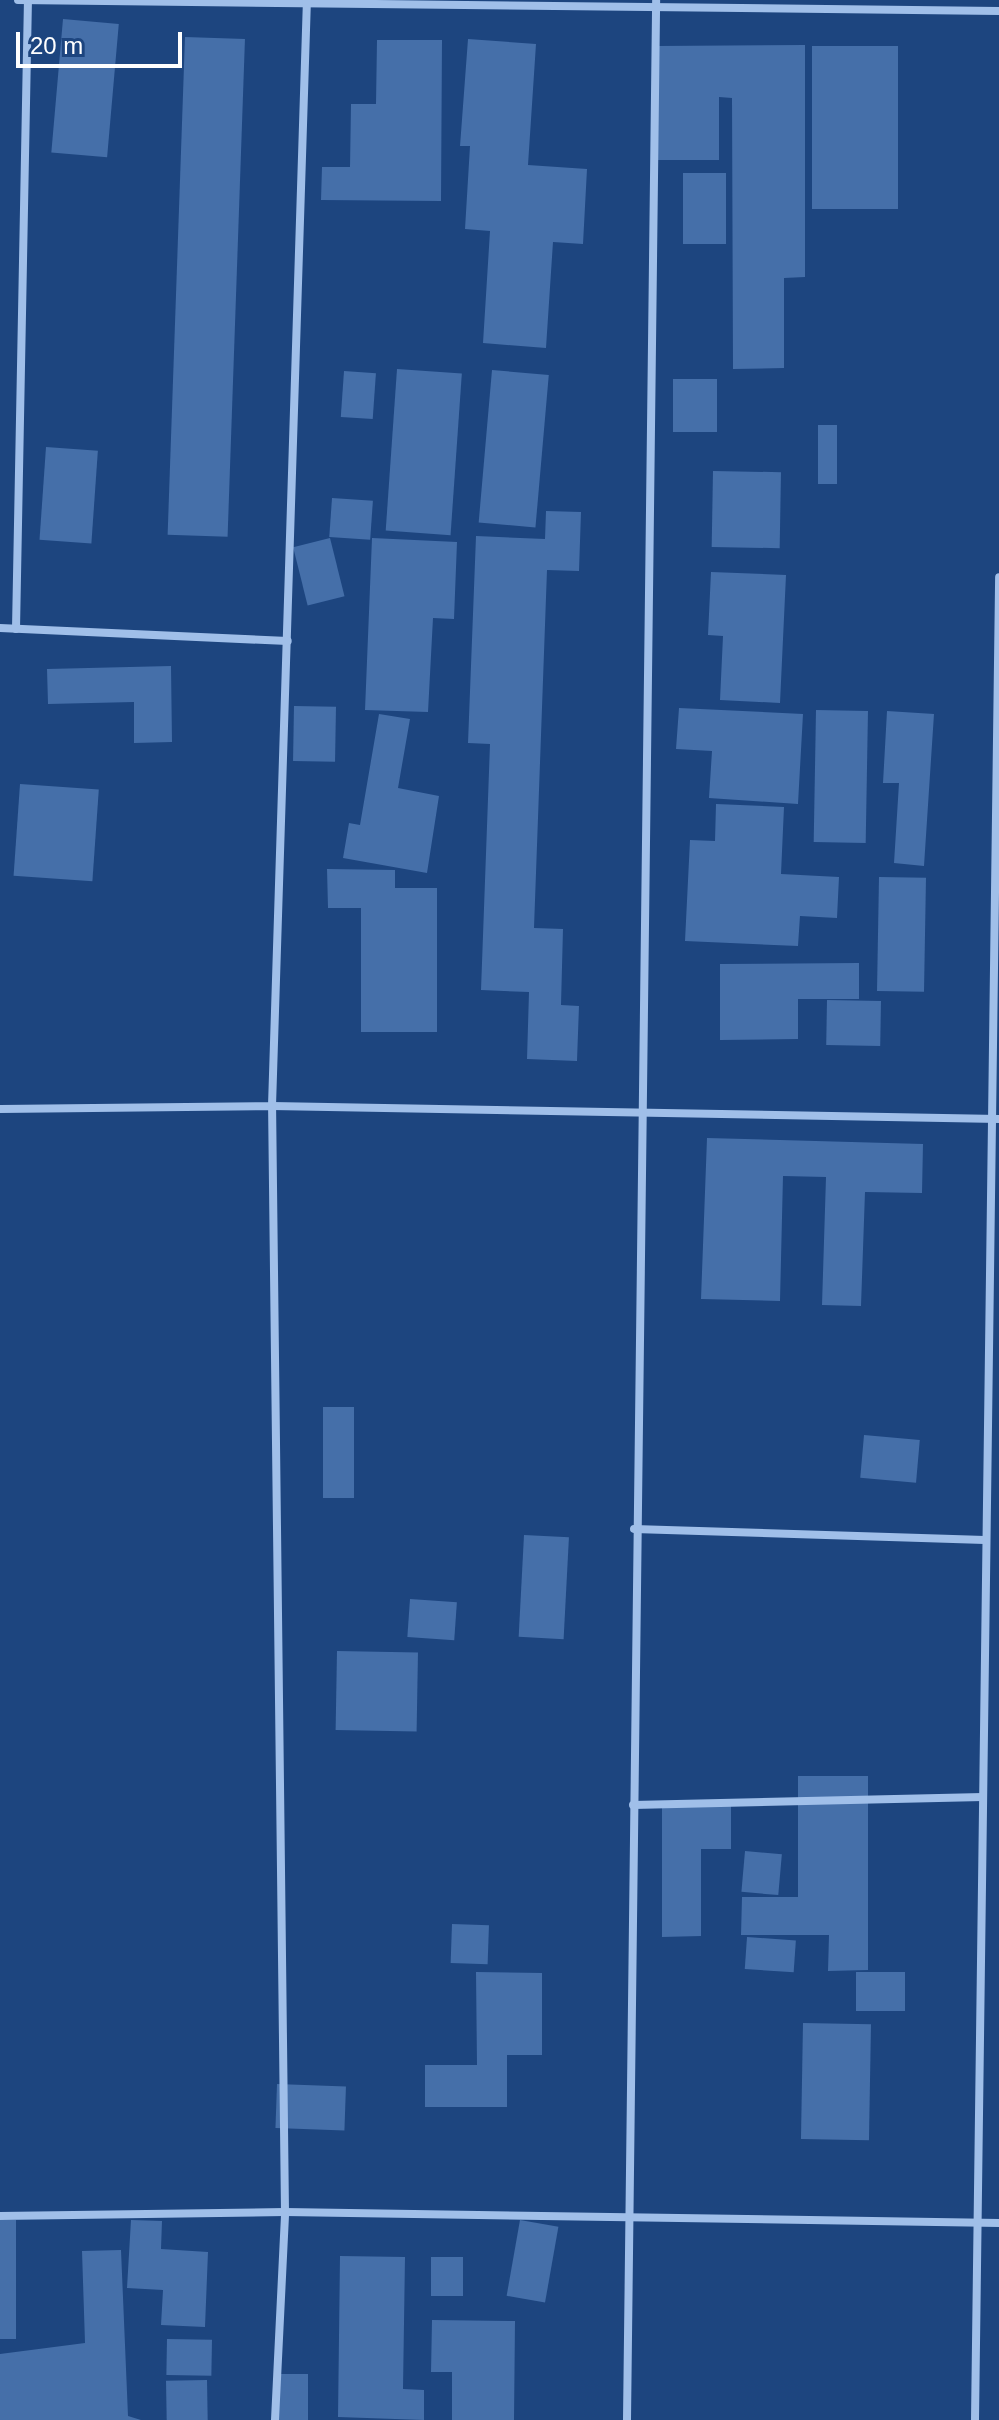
<!DOCTYPE html>
<html>
<head>
<meta charset="utf-8">
<style>
	body { margin:0 }
	#map { position:relative; width:999px; height:2420px; overflow:hidden; background:#1d457f; font-family:Arial,sans-serif }
	div>[style] { position:absolute }
	[style*='--x'] { left:calc(var(--x)*1px); top:calc(var(--y)*1px); width:calc(var(--w)*1px); rotate:calc(var(--a)*1deg) }
	.building>* { inset:0; background:#456fa9; transform-origin:0 0 }
	.street>* { height:8px; margin:-4px; padding:0 4px; transform-origin:4px; border-radius:4px; background:#a0bfe9 }
	span { translate:-50% -50%; white-space:nowrap; text-align:center; line-height:1.15; -webkit-text-stroke:7px #1d457f; paint-order:stroke }
	.scale { position:absolute; left:16px; top:32px; width:166px; height:36px; box-sizing:border-box; border:4px solid #fff; border-top:0; padding-left:10px; font-size:24px; line-height:28px; white-space:nowrap; color:#fff; -webkit-text-stroke:6px #1d457f; paint-order:stroke }
</style>
</head>
<body>
<div id="map">
	<div class="building">
		<i style="left:63px;top:19px;width:56px;height:134px;rotate:5deg"></i>
		<i style="left:185px;top:37px;width:60px;height:498px;rotate:2deg"></i>
		<i style="clip-path:polygon(468px 39px,536px 44px,528px 165px,587px 169px,583px 244px,553px 242px,546px 348px,483px 343px,490px 231px,465px 229px,470px 146px,460px 146px)"></i>
		<i style="clip-path:polygon(377px 40px,442px 40px,441px 201px,321px 200px,322px 167px,350px 167px,351px 104px,376px 104px)"></i>
		<i style="clip-path:polygon(805px 45px,805px 277px,784px 278px,784px 368px,733px 369px,732px 98px,719px 97px,719px 160px,657px 160px,657px 46px)"></i>
		<i style="left:898px;top:46px;width:163px;height:86px;rotate:90deg"></i>
		<i style="left:683px;top:173px;width:43px;height:71px"></i>
		<i style="left:397px;top:369px;width:65px;height:162px;rotate:4deg"></i>
		<i style="left:492px;top:370px;width:57px;height:153px;rotate:5deg"></i>
		<i style="left:344px;top:371px;width:32px;height:46px;rotate:4deg"></i>
		<i style="left:673px;top:379px;width:44px;height:53px"></i>
		<i style="left:818px;top:425px;width:19px;height:59px"></i>
		<i style="left:46px;top:447px;width:52px;height:93px;rotate:4deg"></i>
		<i style="left:713px;top:471px;width:68px;height:76px;rotate:1deg"></i>
		<i style="left:332px;top:498px;width:41px;height:39px;rotate:4deg"></i>
		<i style="clip-path:polygon(546px 511px,581px 512px,579px 571px,547px 570px,534px 928px,563px 929px,561px 1005px,579px 1006px,577px 1061px,527px 1059px,529px 992px,481px 990px,490px 744px,468px 743px,476px 536px,545px 539px)"></i>
		<i style="left:330px;top:538px;width:60px;height:38px;rotate:76deg"></i>
		<i style="clip-path:polygon(372px 538px,457px 542px,454px 619px,433px 618px,428px 712px,365px 710px)"></i>
		<i style="clip-path:polygon(711px 572px,786px 575px,780px 703px,720px 700px,723px 636px,708px 635px)"></i>
		<i style="clip-path:polygon(171px 666px,172px 742px,134px 743px,134px 702px,48px 704px,47px 669px)"></i>
		<i style="left:294px;top:706px;width:42px;height:55px;rotate:1deg"></i>
		<i style="clip-path:polygon(679px 708px,803px 714px,798px 804px,709px 798px,712px 751px,676px 749px)"></i>
		<i style="left:816px;top:710px;width:52px;height:132px;rotate:1deg"></i>
		<i style="clip-path:polygon(887px 711px,934px 714px,924px 866px,894px 863px,899px 783px,883px 783px)"></i>
		<i style="clip-path:polygon(379px 714px,410px 719px,398px 788px,439px 796px,427px 873px,343px 858px,349px 823px,360px 825px)"></i>
		<i style="left:20px;top:784px;width:79px;height:92px;rotate:4deg"></i>
		<i style="clip-path:polygon(716px 804px,784px 807px,781px 874px,839px 877px,837px 918px,800px 916px,798px 946px,685px 941px,690px 840px,715px 841px)"></i>
		<i style="clip-path:polygon(327px 869px,395px 870px,395px 888px,437px 888px,437px 1032px,361px 1032px,361px 908px,328px 908px)"></i>
		<i style="left:879px;top:877px;width:47px;height:114px;rotate:1deg"></i>
		<i style="clip-path:polygon(859px 963px,859px 999px,798px 999px,798px 1039px,720px 1040px,720px 964px)"></i>
		<i style="left:827px;top:1000px;width:54px;height:45px;rotate:1deg"></i>
		<i style="clip-path:polygon(707px 1138px,923px 1144px,922px 1193px,865px 1192px,861px 1306px,822px 1305px,826px 1177px,783px 1176px,780px 1301px,701px 1299px)"></i>
		<i style="left:323px;top:1407px;width:31px;height:91px"></i>
		<i style="left:864px;top:1435px;width:56px;height:43px;rotate:5deg"></i>
		<i style="left:524px;top:1535px;width:45px;height:102px;rotate:3deg"></i>
		<i style="left:410px;top:1599px;width:47px;height:38px;rotate:4deg"></i>
		<i style="left:337px;top:1651px;width:81px;height:79px;rotate:1deg"></i>
		<i style="clip-path:polygon(798px 1776px,868px 1776px,868px 1970px,828px 1971px,829px 1935px,741px 1935px,742px 1897px,798px 1897px)"></i>
		<i style="clip-path:polygon(731px 1804px,731px 1849px,701px 1849px,701px 1936px,662px 1937px,662px 1805px)"></i>
		<i style="left:745px;top:1851px;width:37px;height:41px;rotate:5deg"></i>
		<i style="left:452px;top:1924px;width:37px;height:39px;rotate:2deg"></i>
		<i style="left:747px;top:1937px;width:49px;height:32px;rotate:4deg"></i>
		<i style="clip-path:polygon(476px 1972px,542px 1973px,542px 2055px,507px 2055px,507px 2107px,425px 2107px,425px 2065px,477px 2065px)"></i>
		<i style="left:856px;top:1972px;width:49px;height:39px"></i>
		<i style="left:803px;top:2023px;width:68px;height:116px;rotate:1deg"></i>
		<i style="left:277px;top:2084px;width:69px;height:44px;rotate:2deg"></i>
		<i style="left:0;top:2220px;width:16px;height:119px"></i>
		<i style="clip-path:polygon(131px 2220px,162px 2221px,161px 2249px,208px 2252px,205px 2327px,161px 2325px,163px 2290px,127px 2288px)"></i>
		<i style="left:520px;top:2220px;width:39px;height:77px;rotate:10deg"></i>
		<i style="clip-path:polygon(121px 2250px,128px 2416px,141px 2420px,0 2420px,0 2354px,85px 2343px,82px 2251px)"></i>
		<i style="clip-path:polygon(340px 2256px,405px 2257px,403px 2389px,424px 2390px,424px 2420px,338px 2417px)"></i>
		<i style="left:463px;top:2257px;width:39px;height:32px;rotate:90deg"></i>
		<i style="clip-path:polygon(432px 2320px,515px 2321px,514px 2420px,452px 2420px,452px 2372px,431px 2372px)"></i>
		<i style="left:167px;top:2339px;width:45px;height:36px;rotate:1deg"></i>
		<i style="left:278px;top:2374px;width:30px;height:46px"></i>
		<i style="left:207px;top:2380px;width:40px;height:41px;rotate:89deg"></i>
	</div>
	<div class="street">
		<i style="--x:18;--y:0;--w:981;--a:0.64"></i>
		<i style="--x:0;--y:628;--w:288;--a:2.6"></i>
		<i style="--x:16;--y:629;--w:629;--a:-88.91"></i>
		<i style="--x:0;--y:1109;--w:272;--a:-0.6"></i>
		<i style="--x:272;--y:1106;--w:727;--a:1.02"></i>
		<i style="--x:634;--y:1529;--w:351;--a:1.8"></i>
		<i style="--x:633;--y:1805;--w:350;--a:-1.3"></i>
		<i style="--x:0;--y:2216;--w:285;--a:-0.8"></i>
		<i style="--x:285;--y:2212;--w:714;--a:0.88"></i>
		<i style="--x:275;--y:2420;--w:208;--a:-87.2"></i>
		<i style="--x:285;--y:2212;--w:1106;--a:-90.67"></i>
		<i style="--x:272;--y:1106;--w:1107;--a:-88.19"></i>
		<i style="--x:627;--y:2420;--w:2420;--a:-89.31"></i>
		<i style="--x:975;--y:2420;--w:1843;--a:-89.25"></i>
	</div>
	<div class="scale">20 m</div>
</div>
</body>
</html>
